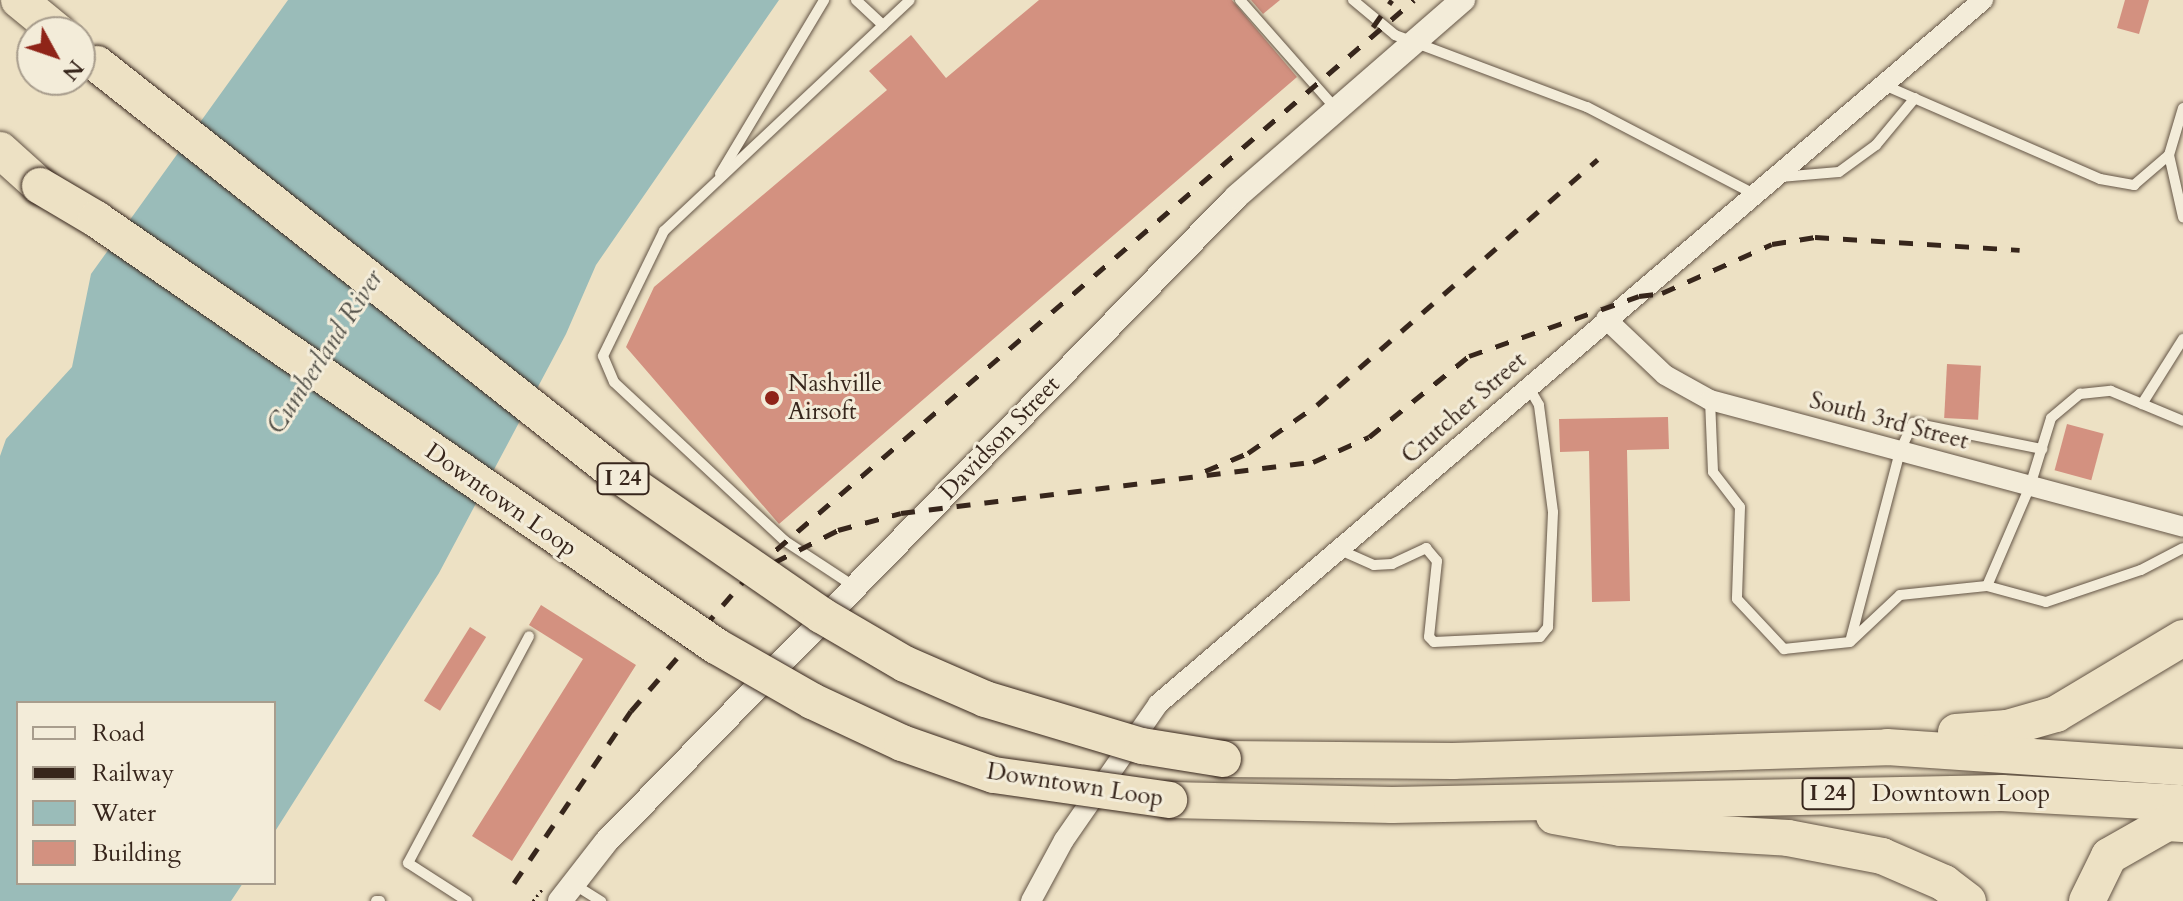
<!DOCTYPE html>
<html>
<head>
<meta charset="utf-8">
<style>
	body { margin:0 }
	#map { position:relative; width:2183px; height:901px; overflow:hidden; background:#ede1c4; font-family:Cardo,serif }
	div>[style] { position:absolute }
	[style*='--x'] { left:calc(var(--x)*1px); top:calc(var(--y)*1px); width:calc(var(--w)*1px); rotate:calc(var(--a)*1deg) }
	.water>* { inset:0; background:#9abcb9 }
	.building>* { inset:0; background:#d39180; transform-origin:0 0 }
	.path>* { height:3px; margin-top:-1.5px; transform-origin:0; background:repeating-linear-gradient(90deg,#37261c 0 2px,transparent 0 6px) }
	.roads { filter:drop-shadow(0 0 2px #645546) drop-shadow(0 0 2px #645546) }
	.service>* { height:10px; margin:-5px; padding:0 5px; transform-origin:5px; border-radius:5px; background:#f3ecd9 }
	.minor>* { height:20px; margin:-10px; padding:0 10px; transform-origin:10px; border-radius:10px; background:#f3ecd9 }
	.tertiary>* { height:24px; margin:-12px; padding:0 12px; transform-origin:12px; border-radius:12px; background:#f3ecd9 }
	.motorway>* { height:36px; margin:-18px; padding:0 18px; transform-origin:18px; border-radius:18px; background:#ede1c4 }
	.rail>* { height:5px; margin-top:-2.5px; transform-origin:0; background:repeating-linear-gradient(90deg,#37261c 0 14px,transparent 0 28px) }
	.bridges { filter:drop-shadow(0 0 2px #37261c) drop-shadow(0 0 2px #37261c) }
	.motorway-bridge>* { height:36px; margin:-18px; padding:0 18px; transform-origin:18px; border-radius:18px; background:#ede1c4 }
	.dots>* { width:22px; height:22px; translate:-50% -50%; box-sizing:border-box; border:4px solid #f3ecd9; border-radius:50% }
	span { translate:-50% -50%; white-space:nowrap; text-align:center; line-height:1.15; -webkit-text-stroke:6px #f3ecd9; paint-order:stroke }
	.shield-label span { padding:2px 6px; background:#f3ecd9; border:2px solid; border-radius:6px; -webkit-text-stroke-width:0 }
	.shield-label { font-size:22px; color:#37261c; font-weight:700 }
	.poi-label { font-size:24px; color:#37261c }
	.left { translate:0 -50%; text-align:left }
	.street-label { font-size:24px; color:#37261c }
	.water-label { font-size:26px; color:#55534b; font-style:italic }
	.legend { position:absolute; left:16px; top:701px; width:260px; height:184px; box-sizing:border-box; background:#f3ecd9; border:2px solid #a89d8d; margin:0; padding:10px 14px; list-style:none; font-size:24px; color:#37261c }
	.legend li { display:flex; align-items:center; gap:16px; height:40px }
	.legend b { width:40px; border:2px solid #a89d8d }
	.north { position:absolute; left:16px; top:16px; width:80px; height:80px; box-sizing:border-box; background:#f3ecd9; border:2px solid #a89d8d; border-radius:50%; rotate:130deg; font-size:22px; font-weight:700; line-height:32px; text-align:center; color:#37261c }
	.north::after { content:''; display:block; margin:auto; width:28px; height:36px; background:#8f2418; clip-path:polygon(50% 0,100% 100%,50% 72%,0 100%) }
</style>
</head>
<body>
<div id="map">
	<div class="water">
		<i style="clip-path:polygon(288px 0,779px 0,596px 265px,566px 334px,439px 573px,274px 833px,274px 703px,18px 703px,18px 883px,243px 883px,231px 901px,0 901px,0 456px,6px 439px,72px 367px,91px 274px)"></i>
	</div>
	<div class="building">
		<i style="clip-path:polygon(1039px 0,1232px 0,1297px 77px,779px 524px,626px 347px,654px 287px,887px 90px,869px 71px,911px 35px,946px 78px)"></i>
		<i style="clip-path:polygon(1251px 0,1280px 0,1263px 14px)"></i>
		<i style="clip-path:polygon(2125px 0,2149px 0,2139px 34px,2117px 28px)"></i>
		<i style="left:1947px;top:364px;width:34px;height:54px;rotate:3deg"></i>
		<i style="clip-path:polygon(1668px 417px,1669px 449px,1627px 450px,1630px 601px,1592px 602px,1589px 451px,1560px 452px,1559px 419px)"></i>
		<i style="left:2067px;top:424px;width:38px;height:48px;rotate:15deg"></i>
		<i style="clip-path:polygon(541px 605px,636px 665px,512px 861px,472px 836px,583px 659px,529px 625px)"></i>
		<i style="left:470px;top:627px;width:19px;height:87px;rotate:32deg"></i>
	</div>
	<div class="path">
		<i style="--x:533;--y:901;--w:16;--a:-52"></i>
	</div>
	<div class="roads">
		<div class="service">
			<i style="--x:856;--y:0;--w:37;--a:43"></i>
			<i style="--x:1240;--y:0;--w:147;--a:48.6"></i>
			<i style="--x:1353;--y:0;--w:55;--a:39.8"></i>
			<i style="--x:1395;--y:35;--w:205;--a:20.6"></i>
			<i style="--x:1587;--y:107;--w:191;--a:27.5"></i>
			<i style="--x:1884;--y:85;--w:236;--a:23.5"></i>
			<i style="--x:2100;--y:179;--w:35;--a:10"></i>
			<i style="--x:2134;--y:185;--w:46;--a:-40.6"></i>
			<i style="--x:2169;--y:155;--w:49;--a:-73.4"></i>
			<i style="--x:2169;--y:155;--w:64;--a:77.3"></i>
			<i style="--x:720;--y:174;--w:203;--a:-59.1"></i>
			<i style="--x:1780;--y:177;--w:59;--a:-4.8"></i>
			<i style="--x:1839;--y:172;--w:46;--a:-36.1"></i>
			<i style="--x:1876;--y:145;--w:61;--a:-50.3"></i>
			<i style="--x:1710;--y:400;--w:72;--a:87.6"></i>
			<i style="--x:1713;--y:472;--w:44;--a:52.4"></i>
			<i style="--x:1740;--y:507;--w:92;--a:91.9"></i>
			<i style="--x:1737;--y:599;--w:69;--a:46.8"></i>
			<i style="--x:1784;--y:649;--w:66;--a:-6.1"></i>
			<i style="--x:1850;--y:642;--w:197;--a:-75.3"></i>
			<i style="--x:1900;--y:451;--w:31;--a:-65"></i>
			<i style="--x:1913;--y:423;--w:132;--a:11.4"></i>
			<i style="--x:2142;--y:404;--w:77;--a:-57.8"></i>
			<i style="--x:1340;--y:550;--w:37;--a:24"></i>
			<i style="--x:1374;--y:565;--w:18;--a:-3"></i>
			<i style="--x:1392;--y:564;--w:38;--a:-25"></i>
			<i style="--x:1426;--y:548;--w:17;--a:50"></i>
			<i style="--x:1437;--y:561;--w:76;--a:96"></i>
			<i style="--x:1429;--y:637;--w:7;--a:45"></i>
			<i style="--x:1434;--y:642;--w:106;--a:-2.7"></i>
			<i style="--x:1540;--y:637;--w:13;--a:-51"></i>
			<i style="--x:1548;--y:627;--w:115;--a:-87.5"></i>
			<i style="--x:1553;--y:512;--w:108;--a:-97.5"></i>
			<i style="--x:1539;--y:405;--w:22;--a:-120"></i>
			<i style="--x:1987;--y:586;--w:61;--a:15.2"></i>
			<i style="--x:2046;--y:602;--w:100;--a:-18.6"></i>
			<i style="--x:2141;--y:570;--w:47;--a:-27.6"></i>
			<i style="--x:855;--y:587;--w:84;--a:-146.7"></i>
			<i style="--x:785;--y:541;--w:233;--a:-137.1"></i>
			<i style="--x:614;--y:382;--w:28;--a:-113"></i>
			<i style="--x:603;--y:356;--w:139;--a:-64"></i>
			<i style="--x:664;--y:231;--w:337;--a:-43.2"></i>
			<i style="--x:1851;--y:641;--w:67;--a:-43.2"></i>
			<i style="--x:1900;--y:595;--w:87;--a:-5.9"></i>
			<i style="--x:1987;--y:586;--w:109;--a:-66.7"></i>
			<i style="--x:2030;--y:486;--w:71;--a:-72.8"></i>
			<i style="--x:2051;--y:418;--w:38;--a:-40"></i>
			<i style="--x:2080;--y:394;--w:31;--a:-6"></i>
			<i style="--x:2111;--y:391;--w:78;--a:22.6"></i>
			<i style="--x:575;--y:885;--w:31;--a:32"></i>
			<i style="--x:376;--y:901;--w:4;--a:0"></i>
			<i style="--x:467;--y:901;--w:70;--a:-147.2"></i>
			<i style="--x:408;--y:863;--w:257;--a:-61.9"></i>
		</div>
		<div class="minor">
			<i style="--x:1606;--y:319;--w:81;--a:43.5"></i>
			<i style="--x:1665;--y:375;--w:51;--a:29.1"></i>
			<i style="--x:1710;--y:400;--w:490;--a:15"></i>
			<i style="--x:1031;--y:901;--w:69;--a:-61.6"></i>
			<i style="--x:1064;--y:840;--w:165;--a:-55.3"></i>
			<i style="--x:1158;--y:704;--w:1085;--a:-40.48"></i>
		</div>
		<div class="tertiary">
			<i style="--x:560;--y:901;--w:75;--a:-52.1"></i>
			<i style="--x:606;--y:842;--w:902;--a:-45.67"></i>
			<i style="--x:1236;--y:197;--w:301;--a:-41"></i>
		</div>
		<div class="motorway">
			<i style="--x:19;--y:0;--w:50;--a:39.4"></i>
			<i style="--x:0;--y:150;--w:54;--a:42"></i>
			<i style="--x:1956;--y:732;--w:51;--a:-4.5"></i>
			<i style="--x:2007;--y:728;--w:51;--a:-15.9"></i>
			<i style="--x:2056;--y:714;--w:148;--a:-30.9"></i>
			<i style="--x:1223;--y:759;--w:230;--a:0.5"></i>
			<i style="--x:1453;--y:761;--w:434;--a:-1.8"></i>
			<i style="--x:1887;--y:747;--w:297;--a:3.9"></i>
			<i style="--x:1169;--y:800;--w:223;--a:1.3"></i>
			<i style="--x:1392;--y:805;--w:610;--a:-1.13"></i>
			<i style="--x:2002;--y:793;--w:181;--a:3.2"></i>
			<i style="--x:1554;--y:816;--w:68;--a:10.2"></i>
			<i style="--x:1621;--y:828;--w:167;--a:3.4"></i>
			<i style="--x:1788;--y:838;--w:96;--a:10.8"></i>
			<i style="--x:1882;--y:856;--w:68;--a:23.5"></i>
			<i style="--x:1944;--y:883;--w:30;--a:37"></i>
			<i style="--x:2087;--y:901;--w:50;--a:-63.9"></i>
			<i style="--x:2109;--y:856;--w:67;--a:-29.6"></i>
			<i style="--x:2167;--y:823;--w:16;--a:4"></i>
		</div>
	</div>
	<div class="rail">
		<i style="--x:1373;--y:27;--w:33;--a:-55"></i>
		<i style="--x:1205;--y:471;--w:47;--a:-22.7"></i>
		<i style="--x:1248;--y:453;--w:84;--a:-34.8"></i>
		<i style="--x:1317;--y:405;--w:373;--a:-41.2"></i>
		<i style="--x:749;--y:575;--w:100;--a:-26.8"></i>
		<i style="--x:838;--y:530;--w:65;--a:-15.1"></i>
		<i style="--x:901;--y:513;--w:415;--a:-7.1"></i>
		<i style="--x:1313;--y:462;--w:61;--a:-24.1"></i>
		<i style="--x:1369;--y:437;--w:129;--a:-39"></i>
		<i style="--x:1469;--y:356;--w:180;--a:-19.4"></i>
		<i style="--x:1639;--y:296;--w:23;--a:-7"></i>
		<i style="--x:1662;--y:293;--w:120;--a:-24"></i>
		<i style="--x:1772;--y:244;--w:44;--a:-9.2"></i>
		<i style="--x:1815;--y:237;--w:205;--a:3.6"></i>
		<i style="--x:514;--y:883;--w:208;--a:-55.8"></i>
		<i style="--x:631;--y:711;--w:189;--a:-49.1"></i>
		<i style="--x:755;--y:568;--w:870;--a:-40.76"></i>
	</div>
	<div class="bridges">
		<div class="motorway-bridge">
			<i style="--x:97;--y:64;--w:659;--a:38.28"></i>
			<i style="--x:614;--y:472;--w:252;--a:34.6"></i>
			<i style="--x:821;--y:615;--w:97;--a:30.3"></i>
			<i style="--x:905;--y:664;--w:87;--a:23.6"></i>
			<i style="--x:985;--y:699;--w:164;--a:16.7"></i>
			<i style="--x:1142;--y:746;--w:82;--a:9.1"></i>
			<i style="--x:40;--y:186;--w:65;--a:30.5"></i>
			<i style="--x:96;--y:219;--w:753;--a:34.56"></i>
			<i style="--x:716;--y:646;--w:111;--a:29.8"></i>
			<i style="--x:812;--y:701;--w:99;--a:25"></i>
			<i style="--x:902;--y:743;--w:97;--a:19.2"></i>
			<i style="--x:994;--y:775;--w:177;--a:8.1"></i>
		</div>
	</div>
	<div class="dots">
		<i style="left:772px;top:398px;background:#8f2418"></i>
	</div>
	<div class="shield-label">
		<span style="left:623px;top:479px">I 24</span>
		<span style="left:1828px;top:794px">I 24</span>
	</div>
	<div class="poi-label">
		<span class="left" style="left:788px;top:398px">Nashville<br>Airsoft</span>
	</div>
	<div class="street-label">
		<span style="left:1464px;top:408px;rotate:-41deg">Crutcher Street</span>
		<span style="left:1889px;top:421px;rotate:15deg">South 3rd Street</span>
		<span style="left:1000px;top:438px;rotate:-46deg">Davidson Street</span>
		<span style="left:501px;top:500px;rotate:35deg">Downtown Loop</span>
		<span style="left:1075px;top:785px;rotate:9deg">Downtown Loop</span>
		<span style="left:1961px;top:794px">Downtown Loop</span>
	</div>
	<div class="water-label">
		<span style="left:325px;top:352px;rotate:-57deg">Cumberland River</span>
	</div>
	<ul class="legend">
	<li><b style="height:10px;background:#f3ecd9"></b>Road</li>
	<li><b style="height:10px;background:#37261c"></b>Railway</li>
	<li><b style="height:22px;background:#9abcb9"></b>Water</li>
	<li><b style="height:22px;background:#d39180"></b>Building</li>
	</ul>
	<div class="north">N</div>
</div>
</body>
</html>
